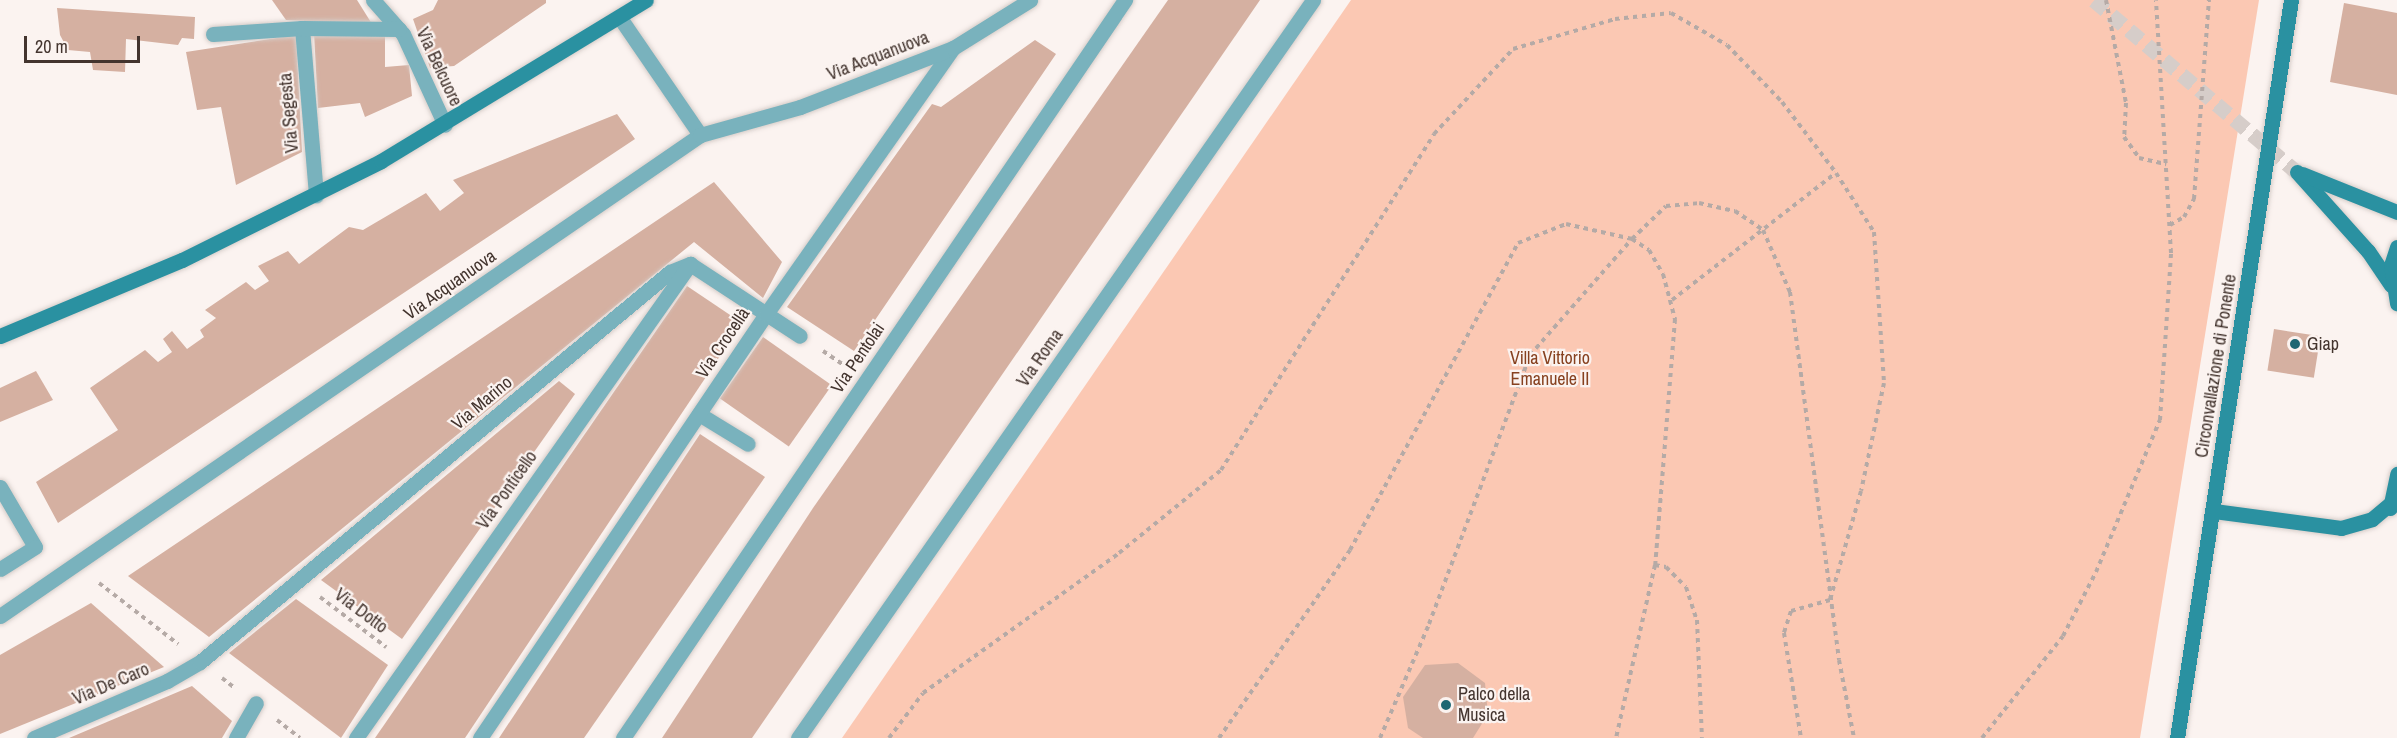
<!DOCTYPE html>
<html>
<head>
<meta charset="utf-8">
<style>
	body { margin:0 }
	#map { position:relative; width:2397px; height:738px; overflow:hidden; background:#fbf3f0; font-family:"Archivo Narrow",sans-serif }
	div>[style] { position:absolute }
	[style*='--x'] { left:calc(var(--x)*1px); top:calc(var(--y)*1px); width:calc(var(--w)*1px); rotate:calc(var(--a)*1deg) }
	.green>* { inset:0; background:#fbc8b3 }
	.building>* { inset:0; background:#d5b0a1; transform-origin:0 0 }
	.secondary-tunnel>* { height:15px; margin-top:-7.5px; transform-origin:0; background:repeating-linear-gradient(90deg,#d6cdc9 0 15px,transparent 0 23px) }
	.path>* { height:4px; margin-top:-2px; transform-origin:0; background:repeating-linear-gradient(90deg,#b5aaa6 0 4.5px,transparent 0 9px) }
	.roads { filter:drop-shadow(0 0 2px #d6cdc9) drop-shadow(0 0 2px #d6cdc9) }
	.minor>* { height:15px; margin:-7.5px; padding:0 7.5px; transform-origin:7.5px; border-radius:7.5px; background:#79b2bd }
	.tertiary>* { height:15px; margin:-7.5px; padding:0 7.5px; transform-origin:7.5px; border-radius:7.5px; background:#79b2bd }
	.secondary>* { height:15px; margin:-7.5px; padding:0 7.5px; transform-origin:7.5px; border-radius:7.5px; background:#2a91a1 }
	.dots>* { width:16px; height:16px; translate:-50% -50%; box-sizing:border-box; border:3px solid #fbf3f0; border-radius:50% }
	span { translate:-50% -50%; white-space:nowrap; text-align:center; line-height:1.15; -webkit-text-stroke:4.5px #fbf3f0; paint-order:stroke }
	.street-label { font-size:18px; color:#43342e }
	.poi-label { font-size:18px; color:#43342e }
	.left { translate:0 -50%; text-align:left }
	.park-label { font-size:18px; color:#87411f }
	.scale { position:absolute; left:24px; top:36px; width:116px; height:27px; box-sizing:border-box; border:3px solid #43342e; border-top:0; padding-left:8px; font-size:18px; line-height:21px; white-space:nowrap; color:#43342e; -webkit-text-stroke:4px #fbf3f0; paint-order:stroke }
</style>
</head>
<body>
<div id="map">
	<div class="green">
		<i style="clip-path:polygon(1351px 0,2259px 0,2140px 738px,842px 738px)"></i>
	</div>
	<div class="building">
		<i style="clip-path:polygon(272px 0,357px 0,372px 24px,286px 20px)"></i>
		<i style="clip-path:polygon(438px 0,546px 0,546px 3px,454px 66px,430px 68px,413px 19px,433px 10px)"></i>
		<i style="clip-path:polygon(1168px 0,1260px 0,752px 738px,662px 738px,813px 508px)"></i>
		<i style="clip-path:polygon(2344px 3px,2397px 13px,2397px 95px,2330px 82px)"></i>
		<i style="clip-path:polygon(57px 8px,195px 17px,194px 39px,182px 38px,178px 45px,126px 39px,125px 72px,93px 70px,90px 52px,68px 50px,60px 35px)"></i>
		<i style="clip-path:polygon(314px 33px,385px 35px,385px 67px,409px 65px,412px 96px,365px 117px,360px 103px,318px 108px)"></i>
		<i style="clip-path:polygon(296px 35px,302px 152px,236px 185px,221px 107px,197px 110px,186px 52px)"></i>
		<i style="clip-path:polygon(1035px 40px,1056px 54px,854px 351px,787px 307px,932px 104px,941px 107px)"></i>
		<i style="clip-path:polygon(617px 114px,635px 139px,58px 523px,36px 482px,118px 430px,90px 388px,145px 350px,158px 362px,172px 352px,163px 339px,172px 331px,187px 349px,204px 337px,200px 330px,216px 318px,205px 310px,246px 282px,255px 290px,269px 281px,258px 266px,288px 251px,299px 264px,349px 227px,363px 230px,426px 193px,440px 211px,464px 193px,453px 180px)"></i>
		<i style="clip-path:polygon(714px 182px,782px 262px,763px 298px,694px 242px,209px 637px,128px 576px)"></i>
		<i style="clip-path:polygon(687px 286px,742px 323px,465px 738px,375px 738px)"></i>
		<i style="left:2274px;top:329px;width:47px;height:42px;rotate:9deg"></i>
		<i style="left:763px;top:337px;width:84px;height:75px;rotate:35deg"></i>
		<i style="clip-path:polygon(36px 371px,53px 400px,0 422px,0 388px)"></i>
		<i style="clip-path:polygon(559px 381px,575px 394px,402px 639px,321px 580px)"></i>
		<i style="clip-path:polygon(700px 434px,765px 477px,584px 738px,499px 738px)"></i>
		<i style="clip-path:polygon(296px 599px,388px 665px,341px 738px,229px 653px)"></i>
		<i style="clip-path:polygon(91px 603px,164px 667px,0 734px,0 655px)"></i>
		<i style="clip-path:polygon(1458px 663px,1485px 683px,1488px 714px,1473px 738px,1423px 738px,1408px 728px,1403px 697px,1425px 665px)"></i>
		<i style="clip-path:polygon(192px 686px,232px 721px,222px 738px,69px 738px)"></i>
	</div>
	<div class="secondary-tunnel">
		<i style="--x:2094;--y:0;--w:266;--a:40.3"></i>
	</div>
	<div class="path">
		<i style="--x:2106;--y:0;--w:105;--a:79"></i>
		<i style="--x:2126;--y:103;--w:34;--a:93"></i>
		<i style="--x:2124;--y:137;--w:26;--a:54"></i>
		<i style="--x:2139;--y:158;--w:28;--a:13"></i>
		<i style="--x:2170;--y:225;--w:16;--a:-30"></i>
		<i style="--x:2184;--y:217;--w:21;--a:-61"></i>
		<i style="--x:2194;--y:199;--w:200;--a:-85.7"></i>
		<i style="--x:1672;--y:300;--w:207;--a:-37.8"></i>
		<i style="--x:823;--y:351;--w:25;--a:34"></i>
		<i style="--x:1655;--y:565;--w:11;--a:10"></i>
		<i style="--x:1666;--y:567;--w:28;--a:45"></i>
		<i style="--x:1686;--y:587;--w:35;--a:72"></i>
		<i style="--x:1697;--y:620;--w:118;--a:87.6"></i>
		<i style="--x:99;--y:583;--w:100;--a:37.7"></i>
		<i style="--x:320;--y:597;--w:83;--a:37.1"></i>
		<i style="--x:222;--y:678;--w:16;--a:38"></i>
		<i style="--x:277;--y:720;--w:29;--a:38"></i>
		<i style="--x:889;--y:738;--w:56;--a:-52.9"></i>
		<i style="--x:923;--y:693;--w:241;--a:-35.5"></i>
		<i style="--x:1119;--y:553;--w:132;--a:-39.1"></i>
		<i style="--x:1221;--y:470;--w:398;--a:-57.6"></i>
		<i style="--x:1434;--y:134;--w:116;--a:-47.1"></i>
		<i style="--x:1513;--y:49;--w:106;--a:-16.4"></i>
		<i style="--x:1615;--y:19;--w:56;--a:-6.1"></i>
		<i style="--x:1671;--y:13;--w:64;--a:29.7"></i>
		<i style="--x:1727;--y:45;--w:79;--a:46"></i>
		<i style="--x:1782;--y:102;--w:89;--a:52.7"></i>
		<i style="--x:1836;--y:173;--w:70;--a:57.2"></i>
		<i style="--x:1874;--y:232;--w:151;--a:86.2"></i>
		<i style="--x:1884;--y:383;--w:110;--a:102"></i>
		<i style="--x:1861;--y:491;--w:113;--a:105.9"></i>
		<i style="--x:1830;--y:600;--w:41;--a:164.2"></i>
		<i style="--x:1791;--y:611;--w:23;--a:108"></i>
		<i style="--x:1784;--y:633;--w:106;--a:80.8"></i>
		<i style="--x:1219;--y:738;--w:229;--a:-55.1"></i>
		<i style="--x:1350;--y:550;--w:350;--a:-61.3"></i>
		<i style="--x:1518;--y:243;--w:52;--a:-21.6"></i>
		<i style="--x:1566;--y:224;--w:68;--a:12.8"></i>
		<i style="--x:1632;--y:239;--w:20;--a:33"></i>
		<i style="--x:1649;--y:250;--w:28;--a:60"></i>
		<i style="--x:1663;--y:274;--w:47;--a:75.1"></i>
		<i style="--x:1675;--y:319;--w:247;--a:94.6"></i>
		<i style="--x:1655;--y:565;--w:177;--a:102.7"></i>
		<i style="--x:1380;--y:738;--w:124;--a:-66.7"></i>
		<i style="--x:1429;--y:624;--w:287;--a:-69.4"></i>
		<i style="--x:1530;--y:355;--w:154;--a:-48.7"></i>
		<i style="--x:1632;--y:239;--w:47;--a:-44.1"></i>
		<i style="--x:1666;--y:206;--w:33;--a:-5"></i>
		<i style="--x:1699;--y:203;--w:37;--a:13"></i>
		<i style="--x:1735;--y:211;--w:34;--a:34"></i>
		<i style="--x:1763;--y:230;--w:68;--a:66.5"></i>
		<i style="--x:1790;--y:292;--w:371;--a:82.4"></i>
		<i style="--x:1839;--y:660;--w:79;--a:79.1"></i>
		<i style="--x:1982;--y:738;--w:130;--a:-51.5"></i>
		<i style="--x:2063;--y:636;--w:72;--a:-62.7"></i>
		<i style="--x:2096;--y:572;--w:165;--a:-67.2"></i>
		<i style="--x:2160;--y:420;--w:167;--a:-86.2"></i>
		<i style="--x:2171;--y:253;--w:253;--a:-93.4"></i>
	</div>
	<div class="roads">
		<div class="minor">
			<i style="--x:373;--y:0;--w:45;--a:48.6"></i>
			<i style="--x:403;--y:34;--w:100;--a:65.2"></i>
			<i style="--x:302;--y:28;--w:168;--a:85.2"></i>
			<i style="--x:213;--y:34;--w:89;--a:-3.9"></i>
			<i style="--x:302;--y:28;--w:97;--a:0.6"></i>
			<i style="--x:699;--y:414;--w:57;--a:31.5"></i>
			<i style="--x:0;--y:487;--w:69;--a:59.7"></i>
			<i style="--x:35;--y:547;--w:41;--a:147.8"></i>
			<i style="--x:34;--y:738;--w:145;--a:-23.2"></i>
			<i style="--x:167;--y:681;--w:38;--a:-30"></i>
			<i style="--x:200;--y:662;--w:611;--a:-39.69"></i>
			<i style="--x:670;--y:272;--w:22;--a:-22"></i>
			<i style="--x:690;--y:264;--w:131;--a:33.2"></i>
			<i style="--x:236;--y:738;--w:40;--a:-60.3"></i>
			<i style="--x:356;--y:738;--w:580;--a:-54.83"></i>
			<i style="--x:480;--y:738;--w:511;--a:-56"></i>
			<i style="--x:766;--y:314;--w:325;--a:-54.9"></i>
		</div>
		<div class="tertiary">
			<i style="--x:620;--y:18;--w:142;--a:55.6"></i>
			<i style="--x:0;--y:616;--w:849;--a:-34.49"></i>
			<i style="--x:700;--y:135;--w:104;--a:-15.6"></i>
			<i style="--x:800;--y:107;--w:164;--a:-21.1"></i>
			<i style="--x:953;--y:48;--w:91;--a:-31.9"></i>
			<i style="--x:623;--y:738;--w:893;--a:-55.78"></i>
			<i style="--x:798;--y:738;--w:900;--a:-55.09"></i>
		</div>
		<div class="secondary">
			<i style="--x:2297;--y:172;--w:106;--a:48.1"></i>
			<i style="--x:2368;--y:251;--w:41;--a:55.9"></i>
			<i style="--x:2302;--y:174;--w:102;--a:21.8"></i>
			<i style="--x:2397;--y:247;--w:19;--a:108"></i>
			<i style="--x:2391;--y:265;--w:39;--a:81"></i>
			<i style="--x:0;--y:336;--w:197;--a:-22.7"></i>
			<i style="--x:182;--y:260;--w:222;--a:-26.4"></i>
			<i style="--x:381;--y:161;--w:310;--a:-31.3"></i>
			<i style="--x:2390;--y:508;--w:35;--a:-78"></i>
			<i style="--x:2214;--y:511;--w:128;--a:7.6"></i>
			<i style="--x:2341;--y:528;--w:32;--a:-16"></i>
			<i style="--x:2372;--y:519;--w:33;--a:-40"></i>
			<i style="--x:2177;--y:738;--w:747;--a:-81.22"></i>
		</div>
	</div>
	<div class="dots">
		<i style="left:2295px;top:344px;background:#1e6773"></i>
		<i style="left:1446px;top:705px;background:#1e6773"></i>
	</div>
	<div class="street-label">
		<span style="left:878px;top:56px;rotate:-21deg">Via Acquanuova</span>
		<span style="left:439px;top:67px;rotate:65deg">Via Belcuore</span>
		<span style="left:289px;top:113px;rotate:-95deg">Via Segesta</span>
		<span style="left:450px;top:285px;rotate:-35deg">Via Acquanuova</span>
		<span style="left:723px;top:343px;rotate:-56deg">Via Crocellà</span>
		<span style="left:858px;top:358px;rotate:-56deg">Via Pentolai</span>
		<span style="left:1040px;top:358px;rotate:-55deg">Via Roma</span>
		<span style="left:2216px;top:366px;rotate:-81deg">Circonvallazione di Ponente</span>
		<span style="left:482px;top:403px;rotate:-40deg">Via Marino</span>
		<span style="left:507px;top:490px;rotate:-55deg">Via Ponticello</span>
		<span style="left:361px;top:611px;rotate:37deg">Via Dotto</span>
		<span style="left:111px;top:684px;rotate:-23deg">Via De Caro</span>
	</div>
	<div class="poi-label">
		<span class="left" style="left:2307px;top:344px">Giap</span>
		<span class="left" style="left:1458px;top:705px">Palco della<br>Musica</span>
	</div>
	<div class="park-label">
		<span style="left:1550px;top:369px">Villa Vittorio<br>Emanuele II</span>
	</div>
	<div class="scale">20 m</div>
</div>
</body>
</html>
